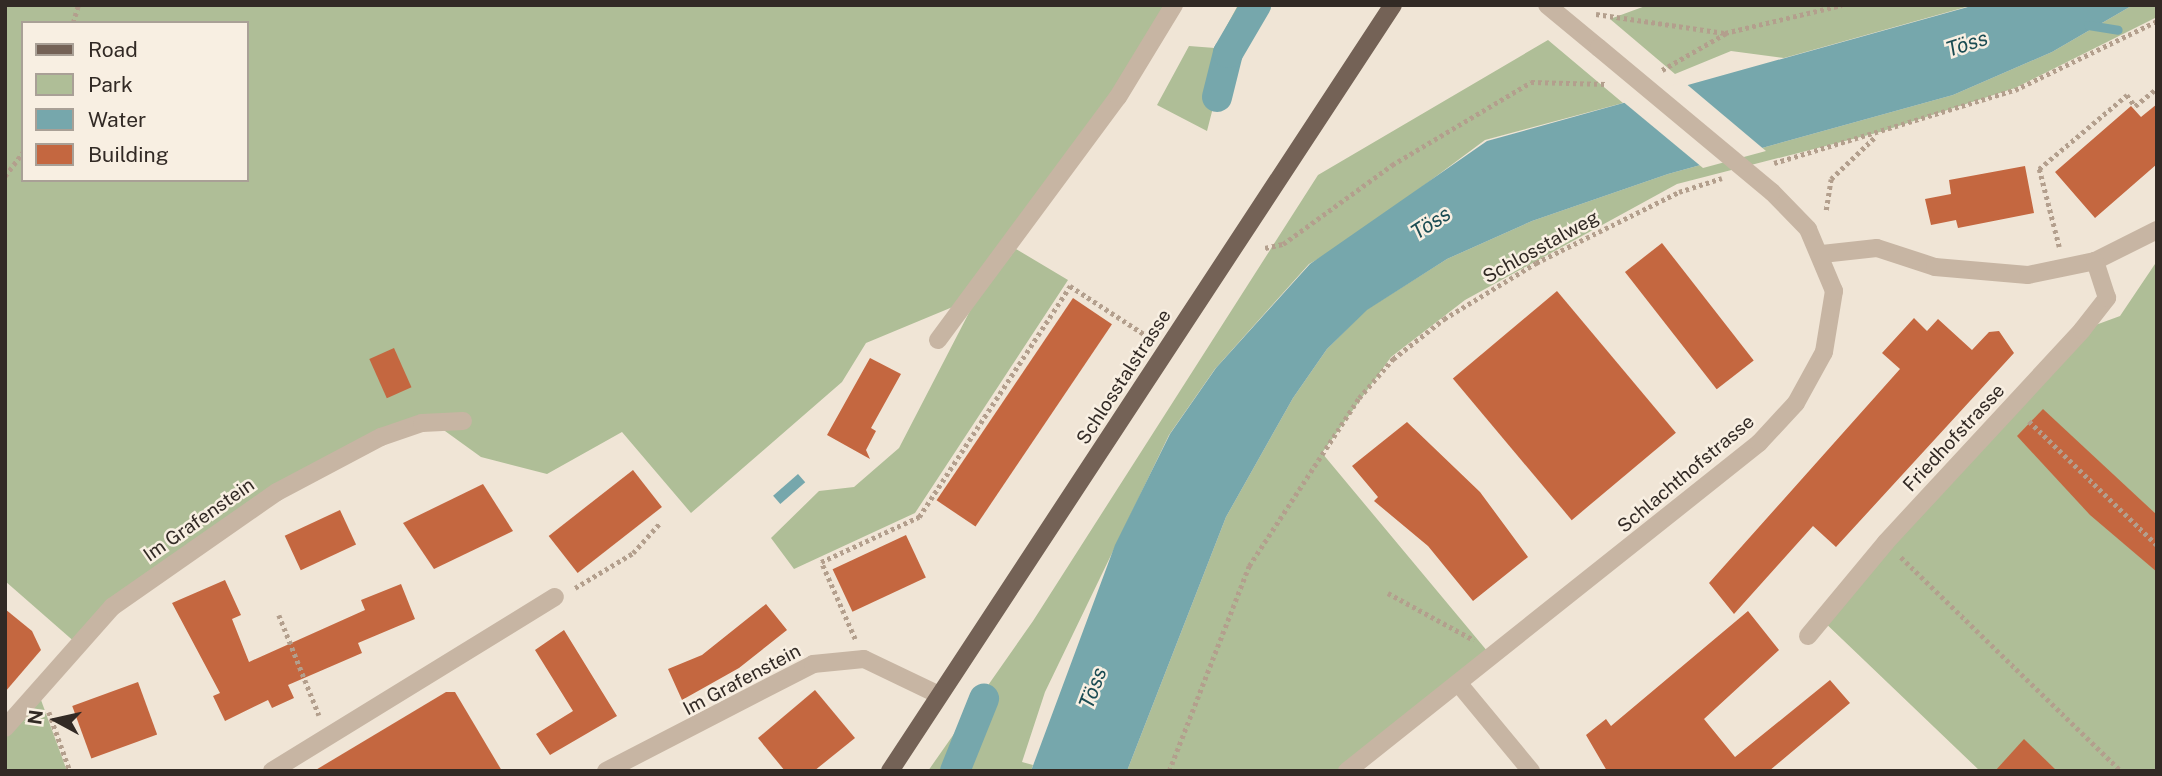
<!DOCTYPE html>
<html>
<head>
<meta charset="utf-8">
<style>
	body { margin:0 }
	#map { position:relative; width:2162px; height:776px; overflow:hidden; background:#f0e5d6; font-family:"Public Sans",sans-serif }
	div>[style] { position:absolute }
	[style*='--x'] { left:calc(var(--x)*1px); top:calc(var(--y)*1px); width:calc(var(--w)*1px); rotate:calc(var(--a)*1deg) }
	.green>* { inset:0; background:#afbe97 }
	.water>* { inset:0; background:#76a7ac; transform-origin:0 0 }
	.pier>* { inset:0; background:#f0e5d6 }
	.stream>* { height:9px; margin:-4.5px; padding:0 4.5px; transform-origin:4.5px; border-radius:4.5px; background:#76a7ac }
	.canal>* { height:30px; margin:-15px; padding:0 15px; transform-origin:15px; border-radius:15px; background:#76a7ac }
	.building>* { inset:0; background:#c46740; transform-origin:0 0 }
	.path>* { height:4.5px; margin-top:-2.25px; transform-origin:0; background:repeating-linear-gradient(90deg,#b39f8d 0 3.5px,transparent 0 7px) }
	.minor>* { height:18px; margin:-9px; padding:0 9px; transform-origin:9px; border-radius:9px; background:#c7b5a3 }
	.major>* { height:18px; margin:-9px; padding:0 9px; transform-origin:9px; border-radius:9px; background:#746256 }
	.minor-bridge>* { height:18px; margin:-9px; padding:0 9px; transform-origin:9px; border-radius:9px; background:#c7b5a3 }
	span { translate:-50% -50%; white-space:nowrap; text-align:center; line-height:1.15; -webkit-text-stroke:5px #f8efe2; paint-order:stroke }
	.street-label { font-size:19px; color:#322a25 }
	.water-label { font-size:21px; color:#1b4c53; font-style:italic }
	.frame { position:absolute; inset:0; border:7px solid #322a25; pointer-events:none }
	.legend { position:absolute; left:21px; top:21px; width:228px; height:161px; box-sizing:border-box; background:#f8efe2; border:2px solid #a9a096; margin:0; padding:9px 12px; list-style:none; font-size:21px; color:#322a25 }
	.legend li { display:flex; align-items:center; gap:14px; height:35px }
	.legend b { width:35px; border:2px solid #a9a096 }
	.north { position:absolute; left:21px; top:685px; width:70px; height:70px; -webkit-text-stroke:5px #f8efe2; paint-order:stroke; rotate:278deg; font-size:19px; font-weight:700; line-height:28px; text-align:center; color:#322a25 }
	.north::after { content:''; display:block; margin:auto; width:24px; height:32px; background:#322a25; clip-path:polygon(50% 0,100% 100%,50% 72%,0 100%) }
</style>
</head>
<body>
<div id="map">
	<div class="green">
		<i style="clip-path:polygon(evenodd,5px 5px,1174px 5px,1118px 97px,955px 306px,866px 343px,842px 382px,691px 513px,622px 432px,547px 474px,481px 457px,427px 418px,277px 492px,77px 644px,5px 581px,5px 5px,23px 23px,247px 23px,247px 180px,23px 180px,23px 23px)"></i>
		<i style="clip-path:polygon(1238px 5px,1254px 5px,1227px 53px,1207px 131px,1157px 105px,1189px 46px,1215px 48px)"></i>
		<i style="clip-path:polygon(1648px 5px,1960px 6px,1973px 5px,1784px 58px,1731px 51px,1675px 74px,1610px 19px)"></i>
		<i style="clip-path:polygon(2133px 5px,2157px 5px,2157px 17px,2015px 88px,1880px 132px,1677px 184px,1465px 300px,1391px 357px,1322px 453px,1493px 658px,1347px 771px,1127px 771px,1226px 517px,1293px 398px,1327px 349px,1366px 310px,1447px 259px,1532px 221px,1668px 174px,1953px 95px,2052px 52px)"></i>
		<i style="clip-path:polygon(1548px 40px,1623px 103px,1485px 140px,1345px 244px,1309px 264px,1215px 369px,1169px 435px,1045px 692px,1022px 762px,1033px 765px,1031px 771px,928px 771px,1033px 621px,1318px 175px)"></i>
		<i style="clip-path:polygon(1016px 249px,1068px 280px,915px 513px,794px 569px,771px 538px,819px 491px,854px 487px,899px 448px,973px 305px)"></i>
		<i style="clip-path:polygon(2157px 261px,2157px 771px,1980px 771px,1819px 617px,2082px 330px,2120px 316px)"></i>
		<i style="clip-path:polygon(41px 700px,67px 771px,5px 771px,5px 738px)"></i>
	</div>
	<div class="water">
		<i style="clip-path:polygon(1975px 5px,2133px 5px,2052px 52px,1953px 95px,1668px 174px,1532px 221px,1447px 259px,1367px 310px,1327px 349px,1293px 398px,1226px 517px,1127px 771px,1031px 771px,1115px 545px,1170px 434px,1216px 368px,1310px 264px,1487px 141px)"></i>
		<i style="left:798px;top:474px;width:11px;height:33px;rotate:49deg"></i>
	</div>
	<div class="pier">
		<i style="clip-path:polygon(1684px 82px,1766px 151px,1703px 168px,1621px 100px)"></i>
	</div>
	<div class="stream">
		<i style="--x:2088;--y:25;--w:30;--a:9"></i>
	</div>
	<div class="canal">
		<i style="--x:1217;--y:97;--w:45;--a:-76"></i>
		<i style="--x:1228;--y:53;--w:56;--a:-59.7"></i>
		<i style="--x:955;--y:771;--w:78;--a:-68.1"></i>
	</div>
	<div class="building">
		<i style="clip-path:polygon(2157px 104px,2157px 164px,2095px 218px,2055px 172px,2131px 106px,2141px 117px)"></i>
		<i style="clip-path:polygon(2025px 166px,2034px 213px,1958px 228px,1956px 220px,1931px 225px,1925px 199px,1951px 194px,1949px 180px)"></i>
		<i style="left:1662px;top:243px;width:149px;height:47px;rotate:52deg"></i>
		<i style="left:1557px;top:291px;width:185px;height:136px;rotate:50deg"></i>
		<i style="left:1073px;top:298px;width:47px;height:244px;rotate:34deg"></i>
		<i style="clip-path:polygon(1914px 318px,1927px 331px,1938px 319px,1972px 350px,1989px 332px,1999px 331px,2014px 353px,1836px 547px,1813px 526px,1734px 614px,1709px 583px,1900px 369px,1882px 353px)"></i>
		<i style="left:394px;top:348px;width:43px;height:27px;rotate:66deg"></i>
		<i style="clip-path:polygon(870px 358px,901px 374px,871px 428px,876px 431px,866px 450px,870px 459px,827px 435px)"></i>
		<i style="clip-path:polygon(2043px 409px,2157px 515px,2157px 572px,2090px 515px,2017px 436px)"></i>
		<i style="clip-path:polygon(1407px 422px,1480px 492px,1528px 557px,1473px 601px,1428px 546px,1374px 501px,1378px 497px,1352px 466px)"></i>
		<i style="left:633px;top:470px;width:47px;height:107px;rotate:52deg"></i>
		<i style="clip-path:polygon(483px 484px,513px 531px,434px 569px,403px 523px)"></i>
		<i style="left:340px;top:510px;width:38px;height:61px;rotate:65deg"></i>
		<i style="left:906px;top:535px;width:47px;height:81px;rotate:65deg"></i>
		<i style="clip-path:polygon(225px 580px,241px 615px,232px 619px,249px 662px,365px 610px,361px 600px,401px 584px,415px 619px,358px 643px,362px 653px,288px 685px,294px 698px,272px 708px,268px 700px,225px 721px,213px 696px,220px 693px,172px 603px)"></i>
		<i style="clip-path:polygon(766px 604px,787px 630px,739px 668px,682px 700px,668px 669px,702px 655px)"></i>
		<i style="clip-path:polygon(5px 609px,32px 631px,41px 650px,5px 692px)"></i>
		<i style="clip-path:polygon(1748px 611px,1779px 650px,1704px 719px,1735px 757px,1830px 680px,1850px 703px,1769px 771px,1607px 771px,1586px 735px,1606px 719px,1611px 726px)"></i>
		<i style="clip-path:polygon(564px 630px,617px 716px,550px 755px,536px 734px,573px 711px,535px 650px)"></i>
		<i style="left:138px;top:682px;width:56px;height:70px;rotate:70deg"></i>
		<i style="clip-path:polygon(815px 690px,855px 738px,814px 771px,785px 771px,758px 738px)"></i>
		<i style="clip-path:polygon(446px 692px,455px 692px,502px 771px,314px 771px)"></i>
		<i style="clip-path:polygon(2024px 739px,2057px 771px,1995px 771px)"></i>
	</div>
	<div class="path">
		<i style="--x:1596;--y:14;--w:130;--a:8.4"></i>
		<i style="--x:1725;--y:33;--w:120;--a:-13.5"></i>
		<i style="--x:73;--y:23;--w:19;--a:-74"></i>
		<i style="--x:1662;--y:70;--w:76;--a:-29.9"></i>
		<i style="--x:1774;--y:163;--w:252;--a:-16.9"></i>
		<i style="--x:2015;--y:90;--w:158;--a:-25.9"></i>
		<i style="--x:5;--y:176;--w:30;--a:-53"></i>
		<i style="--x:1826;--y:210;--w:31;--a:-81"></i>
		<i style="--x:1831;--y:179;--w:62;--a:-43.7"></i>
		<i style="--x:2059;--y:247;--w:81;--a:-104.4"></i>
		<i style="--x:2039;--y:169;--w:115;--a:-40.1"></i>
		<i style="--x:2127;--y:95;--w:14;--a:54"></i>
		<i style="--x:2135;--y:106;--w:28;--a:-39"></i>
		<i style="--x:1265;--y:248;--w:18;--a:-13"></i>
		<i style="--x:1283;--y:244;--w:135;--a:-35.9"></i>
		<i style="--x:1392;--y:165;--w:162;--a:-30.8"></i>
		<i style="--x:1531;--y:82;--w:75;--a:1.5"></i>
		<i style="--x:2029;--y:421;--w:178;--a:44.1"></i>
		<i style="--x:1901;--y:557;--w:307;--a:44.2"></i>
		<i style="--x:575;--y:588;--w:68;--a:-31.1"></i>
		<i style="--x:633;--y:553;--w:40;--a:-48"></i>
		<i style="--x:1388;--y:593;--w:98;--a:28.7"></i>
		<i style="--x:279;--y:615;--w:108;--a:68.2"></i>
		<i style="--x:855;--y:639;--w:84;--a:-113.8"></i>
		<i style="--x:821;--y:562;--w:108;--a:-24.7"></i>
		<i style="--x:919;--y:517;--w:276;--a:-56.8"></i>
		<i style="--x:1070;--y:286;--w:88;--a:33"></i>
		<i style="--x:49;--y:712;--w:63;--a:70.4"></i>
		<i style="--x:1169;--y:771;--w:220;--a:-68.7"></i>
		<i style="--x:1249;--y:566;--w:201;--a:-56.8"></i>
		<i style="--x:1359;--y:398;--w:52;--a:-48.9"></i>
		<i style="--x:1393;--y:359;--w:65;--a:-38.1"></i>
		<i style="--x:1444;--y:319;--w:108;--a:-31.3"></i>
		<i style="--x:1536;--y:263;--w:160;--a:-26.4"></i>
		<i style="--x:1679;--y:192;--w:45;--a:-18"></i>
	</div>
	<div class="minor">
		<i style="--x:1547;--y:5;--w:67;--a:39.6"></i>
		<i style="--x:1822;--y:254;--w:55;--a:-6.2"></i>
		<i style="--x:1877;--y:248;--w:61;--a:18.1"></i>
		<i style="--x:1935;--y:267;--w:93;--a:4.9"></i>
		<i style="--x:2028;--y:275;--w:68;--a:-11.8"></i>
		<i style="--x:2095;--y:261;--w:69;--a:-26.6"></i>
		<i style="--x:938;--y:340;--w:302;--a:-53.5"></i>
		<i style="--x:1118;--y:97;--w:108;--a:-58.7"></i>
		<i style="--x:1808;--y:636;--w:122;--a:-50.3"></i>
		<i style="--x:1886;--y:542;--w:289;--a:-47.2"></i>
		<i style="--x:2082;--y:330;--w:41;--a:-52"></i>
		<i style="--x:2107;--y:298;--w:39;--a:-108"></i>
		<i style="--x:1459;--y:684;--w:113;--a:50.4"></i>
		<i style="--x:5;--y:728;--w:162;--a:-48.5"></i>
		<i style="--x:112;--y:607;--w:201;--a:-34.9"></i>
		<i style="--x:277;--y:492;--w:118;--a:-27.9"></i>
		<i style="--x:381;--y:437;--w:43;--a:-18.9"></i>
		<i style="--x:422;--y:423;--w:41;--a:-2.8"></i>
		<i style="--x:272;--y:771;--w:332;--a:-31.6"></i>
		<i style="--x:606;--y:771;--w:233;--a:-27.3"></i>
		<i style="--x:813;--y:664;--w:51;--a:-5.6"></i>
		<i style="--x:864;--y:659;--w:83;--a:25.6"></i>
		<i style="--x:1347;--y:771;--w:527;--a:-38.52"></i>
		<i style="--x:1759;--y:443;--w:54;--a:-47.2"></i>
		<i style="--x:1796;--y:403;--w:58;--a:-61.2"></i>
		<i style="--x:1824;--y:352;--w:62;--a:-80.7"></i>
		<i style="--x:1834;--y:291;--w:67;--a:-112.8"></i>
		<i style="--x:1808;--y:229;--w:52;--a:-134.2"></i>
	</div>
	<div class="major">
		<i style="--x:890;--y:771;--w:916;--a:-56.71"></i>
	</div>
	<div class="minor-bridge">
		<i style="--x:1599;--y:48;--w:225;--a:39.8"></i>
	</div>
	<div class="street-label">
		<span style="left:1541px;top:247px;rotate:-29deg">Schlosstalweg</span>
		<span style="left:1124px;top:377px;rotate:-57deg">Schlosstalstrasse</span>
		<span style="left:1954px;top:438px;rotate:-47deg">Friedhofstrasse</span>
		<span style="left:1686px;top:474px;rotate:-40deg">Schlachthofstrasse</span>
		<span style="left:199px;top:520px;rotate:-35deg">Im Grafenstein</span>
		<span style="left:742px;top:680px;rotate:-28deg">Im Grafenstein</span>
	</div>
	<div class="water-label">
		<span style="left:1967px;top:44px;rotate:-18deg">Töss</span>
		<span style="left:1431px;top:223px;rotate:-33deg">Töss</span>
		<span style="left:1093px;top:688px;rotate:-69deg">Töss</span>
	</div>
	<div class="frame"></div>
	<ul class="legend">
	<li><b style="height:9px;background:#746256"></b>Road</li>
	<li><b style="height:19px;background:#afbe97"></b>Park</li>
	<li><b style="height:19px;background:#76a7ac"></b>Water</li>
	<li><b style="height:19px;background:#c46740"></b>Building</li>
	</ul>
	<div class="north">N</div>
</div>
</body>
</html>
